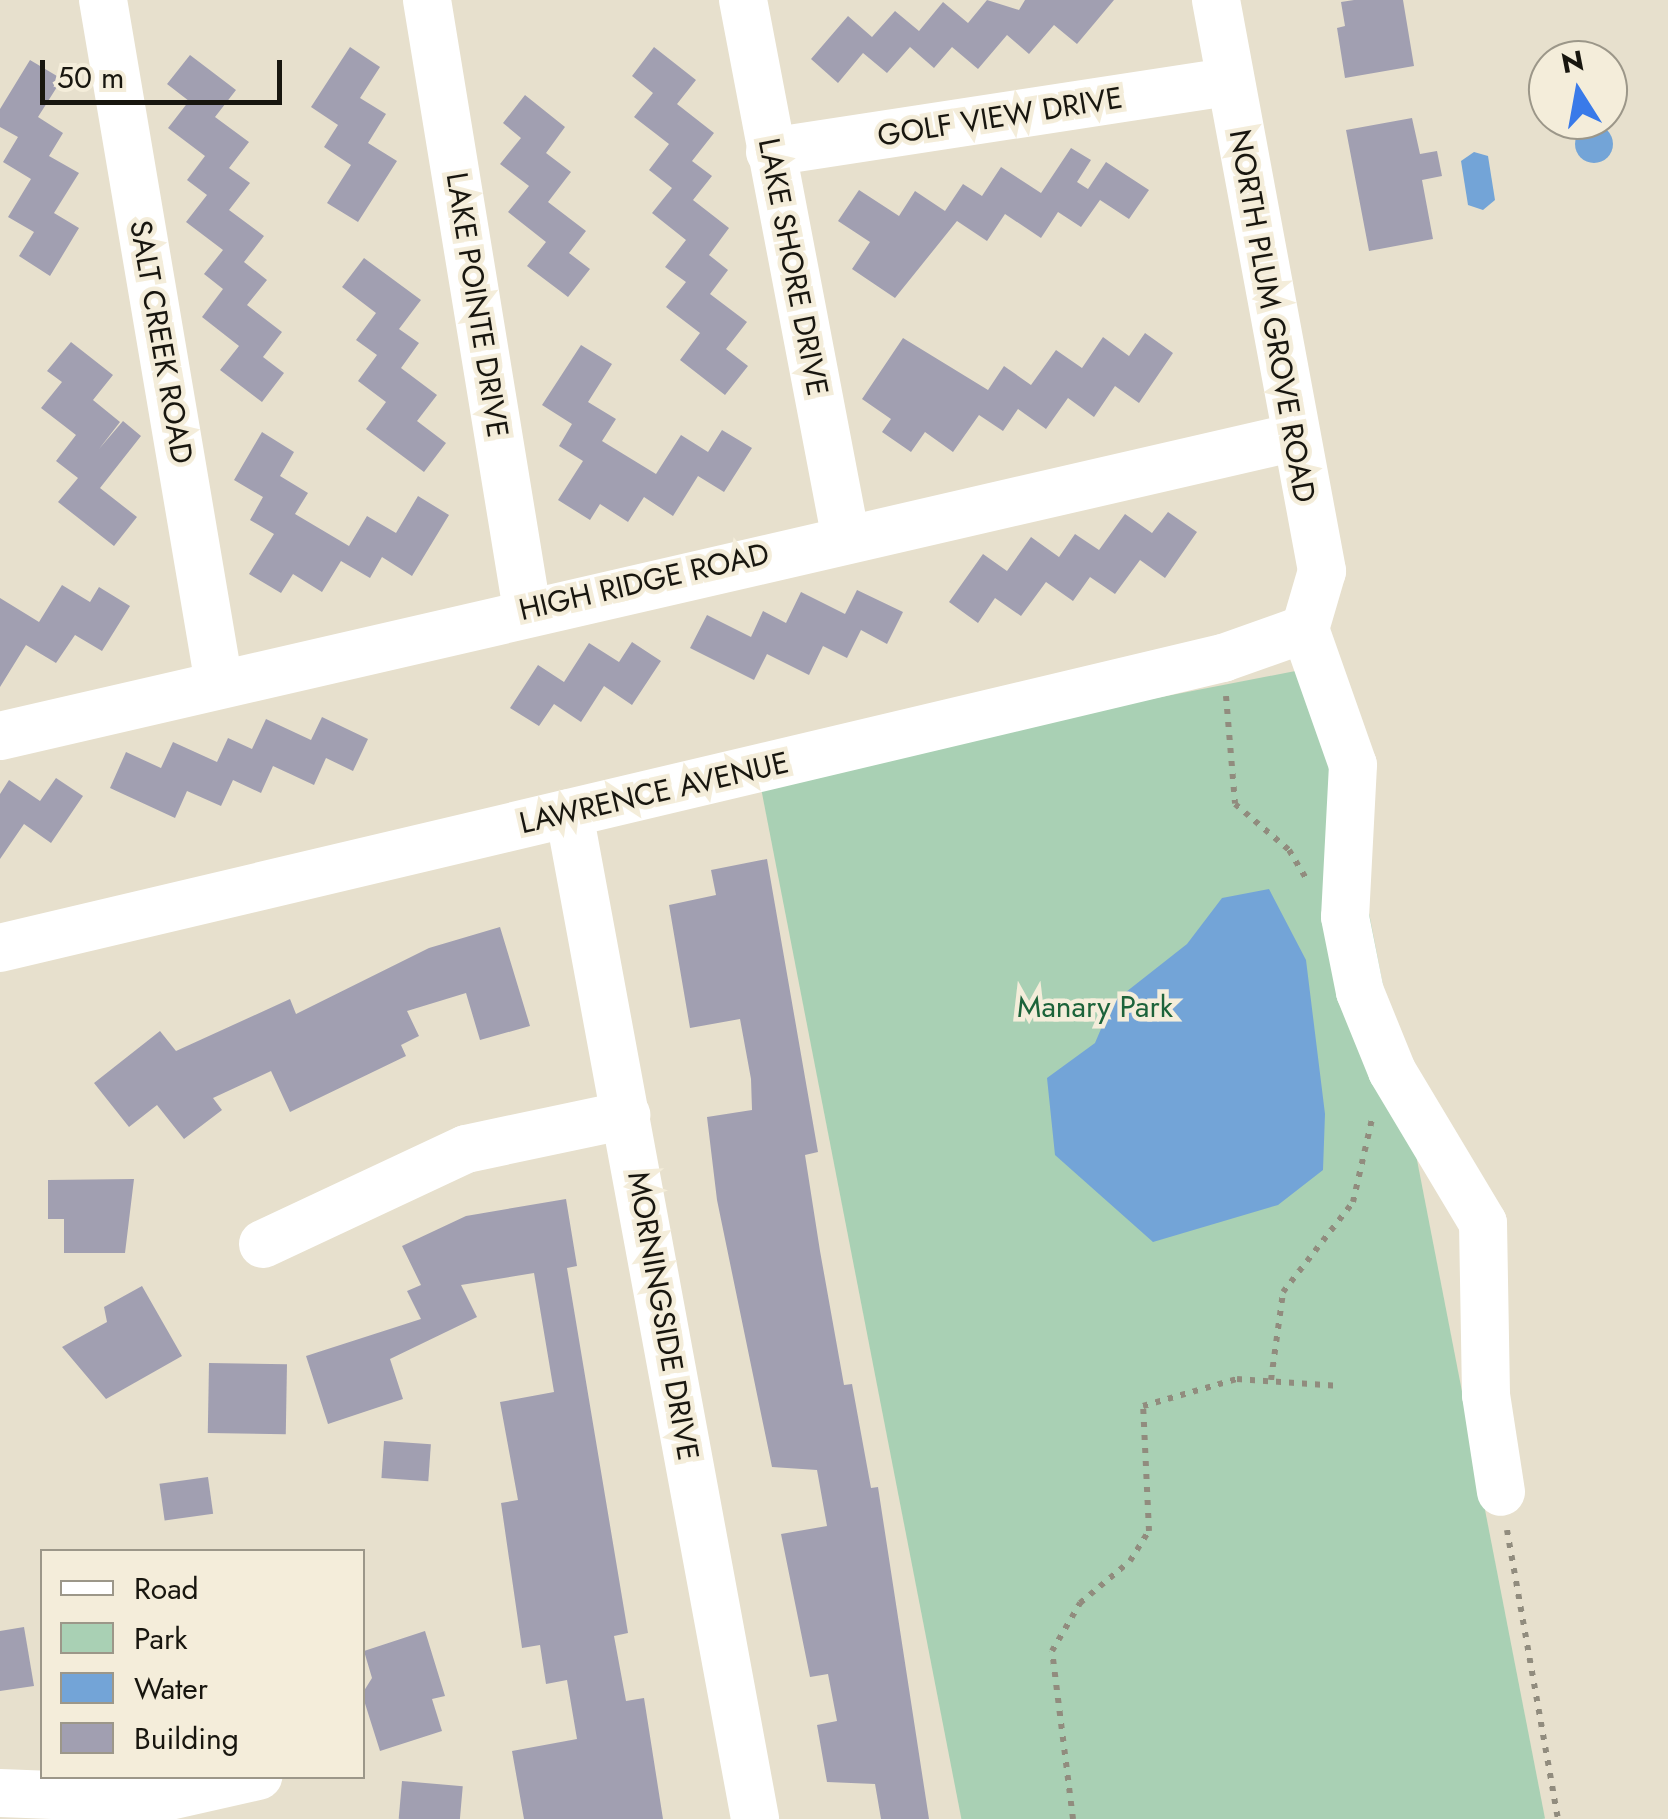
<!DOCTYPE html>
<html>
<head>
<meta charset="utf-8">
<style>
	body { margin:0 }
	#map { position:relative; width:1668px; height:1819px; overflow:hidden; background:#e7e0cd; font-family:Jost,sans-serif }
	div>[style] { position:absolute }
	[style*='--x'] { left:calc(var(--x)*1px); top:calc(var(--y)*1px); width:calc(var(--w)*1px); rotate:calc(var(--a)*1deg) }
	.green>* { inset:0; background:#a9d0b4; transform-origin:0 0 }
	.water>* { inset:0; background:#73a4d7 }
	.round { border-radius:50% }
	.building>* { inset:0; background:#a19fb1; transform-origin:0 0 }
	.path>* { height:6px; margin-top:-3px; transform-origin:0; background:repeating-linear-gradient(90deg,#918c7e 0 5px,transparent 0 13px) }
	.minor>* { height:48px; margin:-24px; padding:0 24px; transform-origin:24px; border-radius:24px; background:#fff }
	span { translate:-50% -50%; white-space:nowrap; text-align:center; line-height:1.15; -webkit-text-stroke:9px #f4edda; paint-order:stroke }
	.street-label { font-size:30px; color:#18160f }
	.park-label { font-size:30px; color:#1c633a }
	.legend { position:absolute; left:40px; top:1549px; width:325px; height:230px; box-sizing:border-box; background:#f4edda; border:2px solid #9c9789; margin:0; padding:12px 18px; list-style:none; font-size:30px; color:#18160f }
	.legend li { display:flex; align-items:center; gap:20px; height:50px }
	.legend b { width:50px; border:2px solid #9c9789 }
	.north { position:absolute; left:1528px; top:40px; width:100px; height:100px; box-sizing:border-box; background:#f4edda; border:2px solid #9c9789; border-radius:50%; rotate:349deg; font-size:28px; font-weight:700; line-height:40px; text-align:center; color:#18160f }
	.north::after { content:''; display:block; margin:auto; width:35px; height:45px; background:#397ae9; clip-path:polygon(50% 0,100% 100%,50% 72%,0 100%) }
	.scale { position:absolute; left:40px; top:60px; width:242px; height:45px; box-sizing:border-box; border:5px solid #18160f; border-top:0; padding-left:12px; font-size:30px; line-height:35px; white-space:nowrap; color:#18160f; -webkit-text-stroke:8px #f4edda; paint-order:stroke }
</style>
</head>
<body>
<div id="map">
	<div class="green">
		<i style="left:1321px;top:666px;width:1174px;height:573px;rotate:79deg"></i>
	</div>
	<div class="water">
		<i class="round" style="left:1575px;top:125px;width:38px;height:38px"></i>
		<i style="clip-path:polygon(1474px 152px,1488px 156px,1495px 200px,1483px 210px,1468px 205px,1461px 161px)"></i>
		<i style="clip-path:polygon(1269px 889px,1306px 960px,1325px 1114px,1323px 1170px,1278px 1205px,1153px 1242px,1055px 1155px,1047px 1078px,1095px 1043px,1112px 1003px,1187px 944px,1222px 898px)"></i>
	</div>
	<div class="building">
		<i style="clip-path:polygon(987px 0,1019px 10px,1025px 0,1114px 0,1077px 44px,1054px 25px,1029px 54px,1007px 35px,978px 69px,952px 47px,934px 68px,910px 47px,887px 73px,863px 53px,838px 83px,811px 59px,848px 16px,872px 37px,895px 11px,919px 31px,943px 2px,968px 23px)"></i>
		<i style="clip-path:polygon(1354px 0,1403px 0,1414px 66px,1345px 78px,1337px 28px,1345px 26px,1341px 2px)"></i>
		<i style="clip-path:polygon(350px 47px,380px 67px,360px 98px,386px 114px,368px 143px,397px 161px,358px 222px,327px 203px,351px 165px,324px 147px,338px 125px,311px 107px)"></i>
		<i style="clip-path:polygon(654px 47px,696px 80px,677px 104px,714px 133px,692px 161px,712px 176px,693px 200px,729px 228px,709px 255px,728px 270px,710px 294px,747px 322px,726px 349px,748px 366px,725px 395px,680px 360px,700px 333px,666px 307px,686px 282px,665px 267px,686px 240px,652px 213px,672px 188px,649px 170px,669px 144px,634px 117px,653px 93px,632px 76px)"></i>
		<i style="clip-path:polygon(190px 55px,236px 90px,215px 117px,249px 142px,229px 168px,250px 183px,229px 210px,264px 236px,244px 262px,267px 280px,247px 305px,282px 332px,263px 357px,284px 373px,262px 402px,220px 370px,239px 346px,202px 317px,223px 289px,204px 274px,223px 250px,186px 222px,207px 195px,187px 180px,205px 156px,168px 128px,189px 101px,167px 84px)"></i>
		<i style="clip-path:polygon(30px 60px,62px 79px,38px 117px,63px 133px,49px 156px,79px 173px,54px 213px,79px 228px,50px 276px,19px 256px,34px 232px,8px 217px,31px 179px,3px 162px,18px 137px,0 127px,0 109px)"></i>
		<i style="clip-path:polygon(525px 95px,565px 127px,546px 153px,571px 172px,548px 202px,586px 231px,569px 253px,590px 269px,568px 297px,527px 266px,546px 242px,508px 212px,529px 186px,500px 164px,521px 138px,503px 123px)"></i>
		<i style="clip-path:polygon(1412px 118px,1420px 154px,1437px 151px,1442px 176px,1422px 180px,1433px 239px,1369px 251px,1346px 130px)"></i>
		<i style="clip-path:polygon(1071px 148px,1091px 160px,1077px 182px,1088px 189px,1106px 162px,1149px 190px,1129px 219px,1100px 200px,1081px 227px,1058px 212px,1041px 238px,1005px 214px,987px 241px,957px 221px,895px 298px,852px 269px,870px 242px,838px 221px,859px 190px,899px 216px,915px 191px,945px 211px,963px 184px,982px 196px,1001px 167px,1041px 193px)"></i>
		<i style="clip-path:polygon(364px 258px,421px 300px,399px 329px,419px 343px,401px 368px,437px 395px,417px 421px,446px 443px,424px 472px,366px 429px,386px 402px,358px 381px,377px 355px,356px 340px,376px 313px,342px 287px)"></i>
		<i style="clip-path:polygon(1145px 333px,1173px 353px,1139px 403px,1115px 386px,1094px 417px,1068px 398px,1046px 429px,1018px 409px,1003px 431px,979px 415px,953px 452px,925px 432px,911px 452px,882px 432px,891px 419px,862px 399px,903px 338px,988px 390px,1004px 366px,1031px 385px,1056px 350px,1082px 368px,1103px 337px,1129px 356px)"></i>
		<i style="clip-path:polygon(71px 342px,113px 375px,93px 400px,120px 422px,99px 449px,123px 421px,141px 436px,100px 488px,137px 517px,114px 546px,58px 502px,78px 478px,56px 461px,76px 435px,41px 408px,62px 382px,47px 371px)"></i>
		<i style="clip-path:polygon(581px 345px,612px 364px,588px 402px,616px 419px,602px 441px,656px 474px,681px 435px,708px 452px,722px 430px,752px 448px,724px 492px,698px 476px,673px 516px,644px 497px,628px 522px,600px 504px,590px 520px,558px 500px,583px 461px,559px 446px,572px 424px,542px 405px)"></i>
		<i style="clip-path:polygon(262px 432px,294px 452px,280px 476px,308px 493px,295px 514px,349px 546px,367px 516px,396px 533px,418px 496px,449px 515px,412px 576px,382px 557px,370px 578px,341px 561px,322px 592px,293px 574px,281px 593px,249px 574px,274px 534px,250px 520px,263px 497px,234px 480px)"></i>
		<i style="clip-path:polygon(1168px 512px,1197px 532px,1165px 578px,1140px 560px,1115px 594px,1090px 577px,1073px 601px,1046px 582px,1021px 616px,995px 598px,978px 623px,949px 602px,983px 554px,1007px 571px,1031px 537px,1059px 557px,1075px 534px,1099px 550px,1125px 514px,1152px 533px)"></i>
		<i style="clip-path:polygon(62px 585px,90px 602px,99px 587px,130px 606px,102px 651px,75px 635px,56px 663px,26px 645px,0 687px,0 598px,39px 622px)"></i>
		<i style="clip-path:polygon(857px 590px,903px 612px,887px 644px,861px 630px,847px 658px,823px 646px,809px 675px,767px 654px,754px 680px,690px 648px,707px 615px,751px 637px,763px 611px,786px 623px,801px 592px,845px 614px)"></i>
		<i style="clip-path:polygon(632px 642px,661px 661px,632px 705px,604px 686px,581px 722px,554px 704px,539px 726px,510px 708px,538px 665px,564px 682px,589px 643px,619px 662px)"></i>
		<i style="clip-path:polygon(322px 717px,368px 739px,353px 771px,326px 758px,314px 785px,273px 766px,261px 793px,233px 780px,221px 806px,187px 791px,175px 818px,110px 788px,126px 752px,161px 768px,173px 742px,217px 762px,228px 738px,252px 749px,266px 719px,311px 740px)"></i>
		<i style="clip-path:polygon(56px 778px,83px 796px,51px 843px,24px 824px,0 859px,0 794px,9px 780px,40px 801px)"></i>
		<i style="clip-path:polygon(767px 859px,818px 1152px,805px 1155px,820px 1251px,844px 1385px,852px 1384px,871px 1488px,878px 1487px,929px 1819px,881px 1819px,875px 1784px,827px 1782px,817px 1725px,837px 1721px,828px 1674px,810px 1677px,781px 1534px,827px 1526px,817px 1470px,772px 1467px,717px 1200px,707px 1117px,752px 1110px,751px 1079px,740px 1019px,690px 1028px,669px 905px,716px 895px,711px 870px)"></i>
		<i style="clip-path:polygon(500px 927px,530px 1026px,480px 1040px,466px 993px,407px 1011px,419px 1036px,401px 1045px,406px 1056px,290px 1112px,271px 1071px,213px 1098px,222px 1110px,184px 1139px,157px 1105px,129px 1127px,94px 1083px,160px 1031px,176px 1051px,290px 999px,296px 1014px,429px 948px)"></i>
		<i style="clip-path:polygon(134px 1179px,125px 1253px,64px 1253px,64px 1219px,48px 1219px,48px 1180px)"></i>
		<i style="clip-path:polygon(566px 1199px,577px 1266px,567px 1268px,628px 1633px,614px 1636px,626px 1701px,644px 1698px,663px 1819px,524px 1819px,512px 1751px,577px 1739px,567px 1680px,546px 1684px,540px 1645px,522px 1648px,501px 1503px,518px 1500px,500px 1402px,554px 1392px,534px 1273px,461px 1285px,477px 1317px,390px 1359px,403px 1399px,328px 1424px,306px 1356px,421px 1319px,407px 1291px,421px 1285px,402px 1246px,466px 1216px)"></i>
		<i style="clip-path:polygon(142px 1286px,182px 1356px,106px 1399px,62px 1347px,107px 1322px,104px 1307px)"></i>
		<i style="left:209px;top:1363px;width:78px;height:70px;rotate:1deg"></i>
		<i style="left:384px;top:1441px;width:47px;height:37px;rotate:4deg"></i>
		<i style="left:208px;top:1477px;width:37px;height:49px;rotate:82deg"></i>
		<i style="clip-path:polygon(24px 1627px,34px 1686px,0 1691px,0 1631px)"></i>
		<i style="clip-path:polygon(425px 1631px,445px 1696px,432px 1699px,442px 1731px,380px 1751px,362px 1694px,372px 1678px,364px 1651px)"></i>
		<i style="left:402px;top:1781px;width:61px;height:38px;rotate:5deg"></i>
	</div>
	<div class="path">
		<i style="--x:1226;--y:696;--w:108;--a:85.2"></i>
		<i style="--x:1235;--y:804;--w:71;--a:40.4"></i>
		<i style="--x:1289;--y:850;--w:33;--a:59"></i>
		<i style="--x:1271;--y:1380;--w:89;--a:-82.2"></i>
		<i style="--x:1283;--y:1292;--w:114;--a:-52.1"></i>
		<i style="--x:1353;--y:1202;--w:89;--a:-77.1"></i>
		<i style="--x:1507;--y:1530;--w:293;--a:80"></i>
		<i style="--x:1073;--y:1819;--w:169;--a:-97.1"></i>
		<i style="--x:1052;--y:1651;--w:56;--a:-59.7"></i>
		<i style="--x:1080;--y:1603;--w:65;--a:-40"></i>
		<i style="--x:1130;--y:1561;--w:36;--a:-58"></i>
		<i style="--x:1149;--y:1531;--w:125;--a:-92.7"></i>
		<i style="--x:1143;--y:1406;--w:98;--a:-16"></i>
		<i style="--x:1237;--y:1379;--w:103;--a:3.9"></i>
	</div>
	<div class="minor">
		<i style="--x:103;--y:0;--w:694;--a:80.37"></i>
		<i style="--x:427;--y:0;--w:618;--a:80.69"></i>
		<i style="--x:743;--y:0;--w:544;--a:79.19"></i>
		<i style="--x:1216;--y:0;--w:581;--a:79.48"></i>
		<i style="--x:1322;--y:571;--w:60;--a:106.3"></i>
		<i style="--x:770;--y:152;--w:464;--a:-8.7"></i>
		<i style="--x:1305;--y:629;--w:144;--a:70.6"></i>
		<i style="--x:1353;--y:765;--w:152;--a:93"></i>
		<i style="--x:1345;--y:917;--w:76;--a:78.7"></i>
		<i style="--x:1360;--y:992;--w:85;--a:67.9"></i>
		<i style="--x:1392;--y:1071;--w:177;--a:59.1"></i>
		<i style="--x:1483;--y:1223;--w:172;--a:89"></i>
		<i style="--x:1486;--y:1395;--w:98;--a:81.2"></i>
		<i style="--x:0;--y:736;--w:1325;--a:-13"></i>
		<i style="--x:569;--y:813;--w:1023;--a:79.52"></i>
		<i style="--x:0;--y:948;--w:1257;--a:-13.34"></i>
		<i style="--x:1223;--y:658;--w:87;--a:-19.5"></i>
		<i style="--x:263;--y:1244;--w:224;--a:-25.1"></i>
		<i style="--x:466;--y:1149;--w:164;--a:-12"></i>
		<i style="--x:0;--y:1793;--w:156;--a:2.2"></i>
		<i style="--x:156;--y:1799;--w:105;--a:-12.7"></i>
	</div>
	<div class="street-label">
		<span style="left:1000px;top:117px;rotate:-9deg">GOLF VIEW DRIVE</span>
		<span style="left:793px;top:267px;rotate:79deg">LAKE SHORE DRIVE</span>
		<span style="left:477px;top:305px;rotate:81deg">LAKE POINTE DRIVE</span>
		<span style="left:1272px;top:316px;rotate:80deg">NORTH PLUM GROVE ROAD</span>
		<span style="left:161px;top:342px;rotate:80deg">SALT CREEK ROAD</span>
		<span style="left:644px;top:582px;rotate:-13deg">HIGH RIDGE ROAD</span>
		<span style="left:654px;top:793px;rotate:-13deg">LAWRENCE AVENUE</span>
		<span style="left:663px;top:1316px;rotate:80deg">MORNINGSIDE DRIVE</span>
	</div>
	<div class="park-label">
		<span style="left:1095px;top:1007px">Manary Park</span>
	</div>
	<ul class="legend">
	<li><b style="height:12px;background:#fff"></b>Road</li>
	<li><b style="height:28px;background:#a9d0b4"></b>Park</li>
	<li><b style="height:28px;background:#73a4d7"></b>Water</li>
	<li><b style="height:28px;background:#a19fb1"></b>Building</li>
	</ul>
	<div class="north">N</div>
	<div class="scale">50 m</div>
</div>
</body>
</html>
